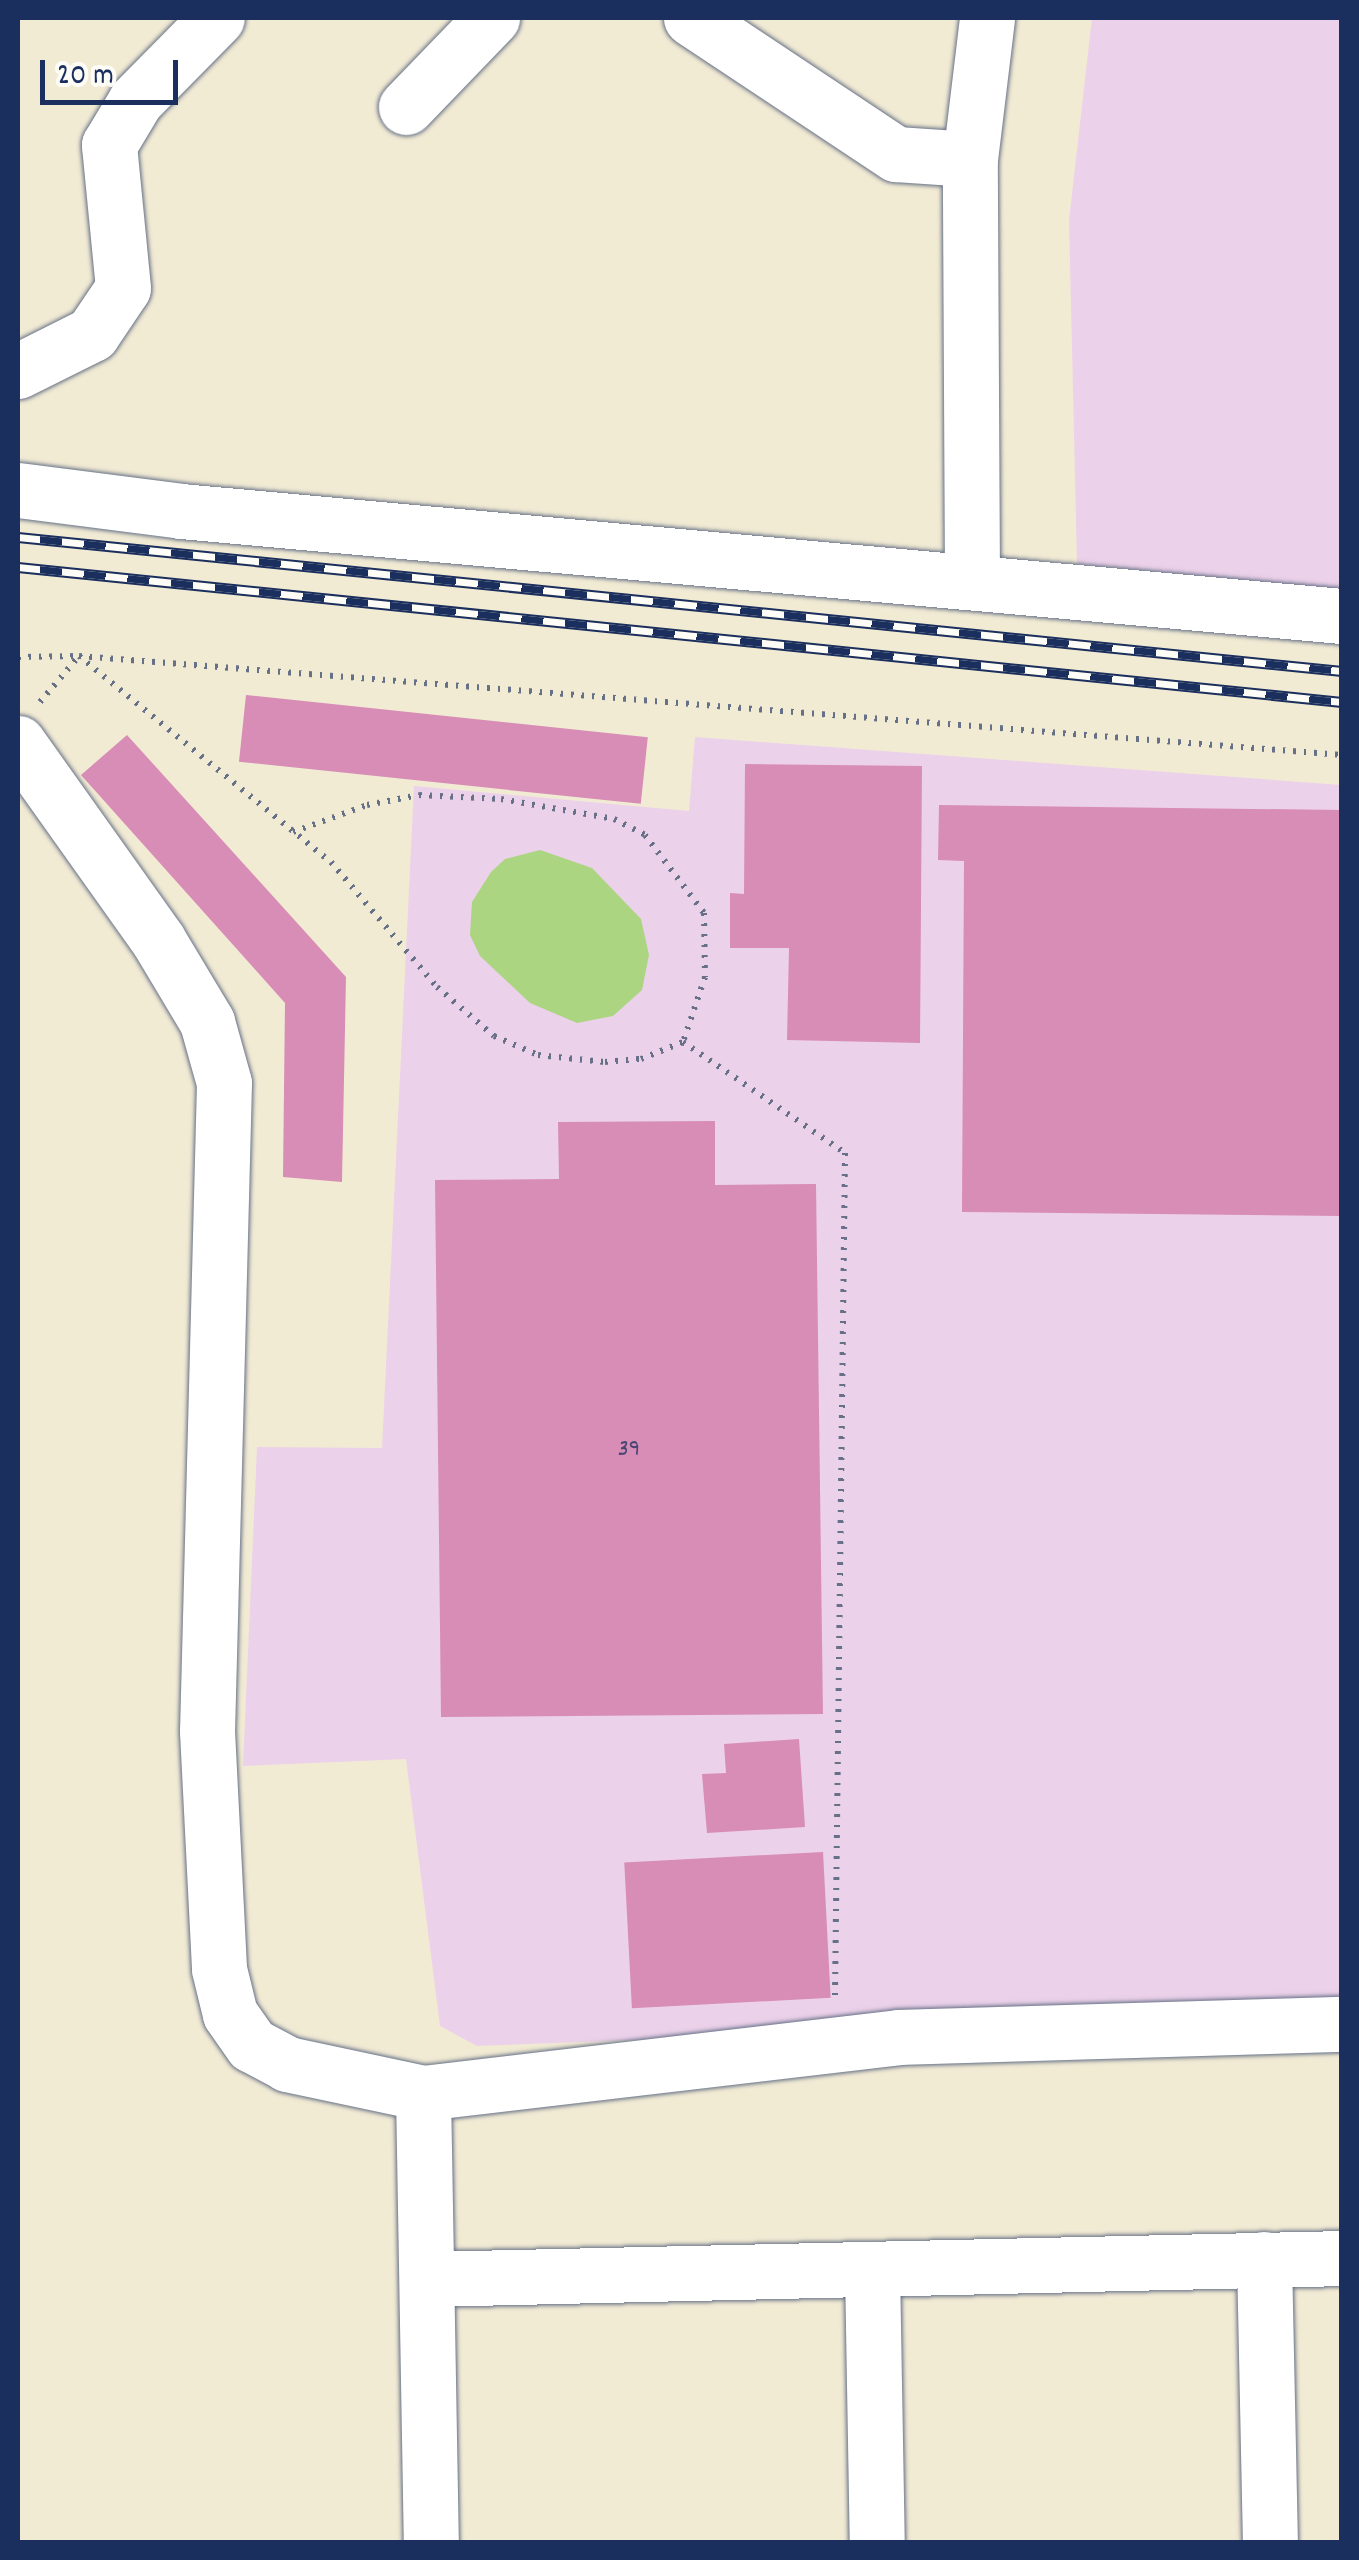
<!DOCTYPE html>
<html>
<head>
<meta charset="utf-8">
<style>
	body { margin:0 }
	#map { position:relative; width:1359px; height:2560px; overflow:hidden; background:#f2ebd4; font-family:Dekko,sans-serif }
	div>[style] { position:absolute }
	[style*='--x'] { left:calc(var(--x)*1px); top:calc(var(--y)*1px); width:calc(var(--w)*1px); rotate:calc(var(--a)*1deg) }
	.built>* { inset:0; background:#ecd1ea }
	.green>* { inset:0; background:#abd581 }
	.building>* { inset:0; background:#d78db5; transform-origin:0 0 }
	.path>* { height:6px; margin-top:-3px; transform-origin:0; background:repeating-linear-gradient(90deg,#667187 0 2.5px,transparent 0 10.5px) }
	.roads { filter:drop-shadow(0 0 2px #667187) drop-shadow(0 0 2px #667187) }
	.minor>* { height:55px; margin:-27.5px; padding:0 27.5px; transform-origin:27.5px; border-radius:27.5px; background:#fff }
	.rail>* { height:11px; margin-top:-5.5px; transform-origin:0; background:repeating-linear-gradient(90deg,#fdfcf7 0 22px,#1b2f5e 0 44px); box-sizing:border-box; border-block:2px solid #1b2f5e }
	span { translate:-50% -50%; white-space:nowrap; text-align:center; line-height:1.15; -webkit-text-stroke:10px #fdfcf7; paint-order:stroke }
	.number-label { font-size:25px; color:#4a4674 }
	.number-label span { -webkit-text-stroke-width:0 }
	.frame { position:absolute; inset:0; border:20px solid #1b2f5e; pointer-events:none }
	.scale { position:absolute; left:40px; top:60px; width:138px; height:45px; box-sizing:border-box; border:5px solid #1b2f5e; border-top:0; padding-left:12px; font-size:30px; line-height:35px; white-space:nowrap; color:#1b2f5e; -webkit-text-stroke:8px #fdfcf7; paint-order:stroke }
</style>
</head>
<body>
<div id="map">
	<div class="built">
		<i style="clip-path:polygon(1092px 18px,1341px 18px,1341px 589px,1077px 564px,1069px 220px)"></i>
		<i style="clip-path:polygon(695px 737px,1341px 785px,1341px 2014px,477px 2046px,440px 2026px,406px 1759px,243px 1766px,257px 1447px,382px 1448px,414px 786px,689px 811px)"></i>
	</div>
	<div class="green">
		<i style="clip-path:polygon(540px 850px,592px 868px,641px 919px,649px 955px,642px 990px,613px 1016px,577px 1023px,530px 1003px,480px 956px,470px 935px,472px 902px,491px 872px,505px 859px)"></i>
	</div>
	<div class="building">
		<i style="left:246px;top:695px;width:404px;height:67px;rotate:6deg"></i>
		<i style="clip-path:polygon(127px 735px,346px 977px,342px 1182px,283px 1177px,285px 1003px,81px 775px)"></i>
		<i style="clip-path:polygon(745px 764px,922px 766px,920px 1043px,787px 1040px,789px 948px,730px 948px,730px 893px,744px 894px)"></i>
		<i style="clip-path:polygon(939px 805px,1342px 810px,1342px 1216px,962px 1212px,964px 861px,938px 860px)"></i>
		<i style="clip-path:polygon(715px 1121px,715px 1185px,816px 1184px,823px 1714px,441px 1717px,435px 1180px,559px 1179px,558px 1122px)"></i>
		<i style="clip-path:polygon(799px 1739px,805px 1827px,707px 1833px,702px 1774px,726px 1773px,724px 1744px)"></i>
		<i style="left:823px;top:1852px;width:146px;height:199px;rotate:87deg"></i>
	</div>
	<div class="path">
		<i style="--x:18;--y:657;--w:61;--a:-0.9"></i>
		<i style="--x:79;--y:656;--w:325;--a:39.3"></i>
		<i style="--x:331;--y:862;--w:164;--a:49.7"></i>
		<i style="--x:437;--y:987;--w:75;--a:40.7"></i>
		<i style="--x:494;--y:1036;--w:48;--a:23.4"></i>
		<i style="--x:538;--y:1055;--w:67;--a:6"></i>
		<i style="--x:605;--y:1062;--w:36;--a:-5"></i>
		<i style="--x:641;--y:1059;--w:45;--a:-22"></i>
		<i style="--x:683;--y:1042;--w:196;--a:34.4"></i>
		<i style="--x:845;--y:1153;--w:844;--a:90.68"></i>
		<i style="--x:40;--y:702;--w:60;--a:-49.7"></i>
		<i style="--x:79;--y:656;--w:1267;--a:4.48"></i>
		<i style="--x:293;--y:832;--w:79;--a:-20"></i>
		<i style="--x:367;--y:805;--w:53;--a:-10.9"></i>
		<i style="--x:419;--y:795;--w:82;--a:2.8"></i>
		<i style="--x:501;--y:799;--w:115;--a:10"></i>
		<i style="--x:614;--y:819;--w:35;--a:27"></i>
		<i style="--x:645;--y:835;--w:98;--a:52.9"></i>
		<i style="--x:704;--y:913;--w:64;--a:89.1"></i>
		<i style="--x:705;--y:977;--w:69;--a:108.7"></i>
	</div>
	<div class="roads">
		<div class="minor">
			<i style="--x:691;--y:18;--w:246;--a:33.6"></i>
			<i style="--x:896;--y:154;--w:74;--a:3.9"></i>
			<i style="--x:406;--y:107;--w:124;--a:-46"></i>
			<i style="--x:18;--y:371;--w:83;--a:-26.6"></i>
			<i style="--x:92;--y:334;--w:55;--a:-56"></i>
			<i style="--x:123;--y:288;--w:144;--a:-95.6"></i>
			<i style="--x:109;--y:145;--w:52;--a:-59"></i>
			<i style="--x:136;--y:100;--w:115;--a:-45.4"></i>
			<i style="--x:18;--y:490;--w:164;--a:7.3"></i>
			<i style="--x:181;--y:511;--w:1166;--a:5.17"></i>
			<i style="--x:972;--y:581;--w:422;--a:-90.3"></i>
			<i style="--x:970;--y:159;--w:142;--a:-83.1"></i>
			<i style="--x:18;--y:743;--w:242;--a:54.6"></i>
			<i style="--x:158;--y:940;--w:96;--a:59.1"></i>
			<i style="--x:207;--y:1022;--w:63;--a:74.4"></i>
			<i style="--x:224;--y:1083;--w:648;--a:91.5"></i>
			<i style="--x:207;--y:1731;--w:238;--a:87.1"></i>
			<i style="--x:219;--y:1969;--w:46;--a:76.3"></i>
			<i style="--x:230;--y:2014;--w:38;--a:55"></i>
			<i style="--x:252;--y:2045;--w:40;--a:28"></i>
			<i style="--x:287;--y:2064;--w:139;--a:12"></i>
			<i style="--x:423;--y:2093;--w:479;--a:-6.7"></i>
			<i style="--x:899;--y:2037;--w:443;--a:-1.7"></i>
			<i style="--x:423;--y:2093;--w:449;--a:89"></i>
			<i style="--x:1264;--y:2259;--w:283;--a:88.8"></i>
			<i style="--x:872;--y:2269;--w:273;--a:89"></i>
			<i style="--x:427;--y:2279;--w:915;--a:-1.31"></i>
		</div>
	</div>
	<div class="rail">
		<i style="--x:18;--y:537;--w:1331;--a:5.78"></i>
		<i style="--x:18;--y:567;--w:1331;--a:5.82"></i>
	</div>
	<div class="number-label">
		<span style="left:629px;top:1450px">39</span>
	</div>
	<div class="frame"></div>
	<div class="scale">20 m</div>
</div>
</body>
</html>
